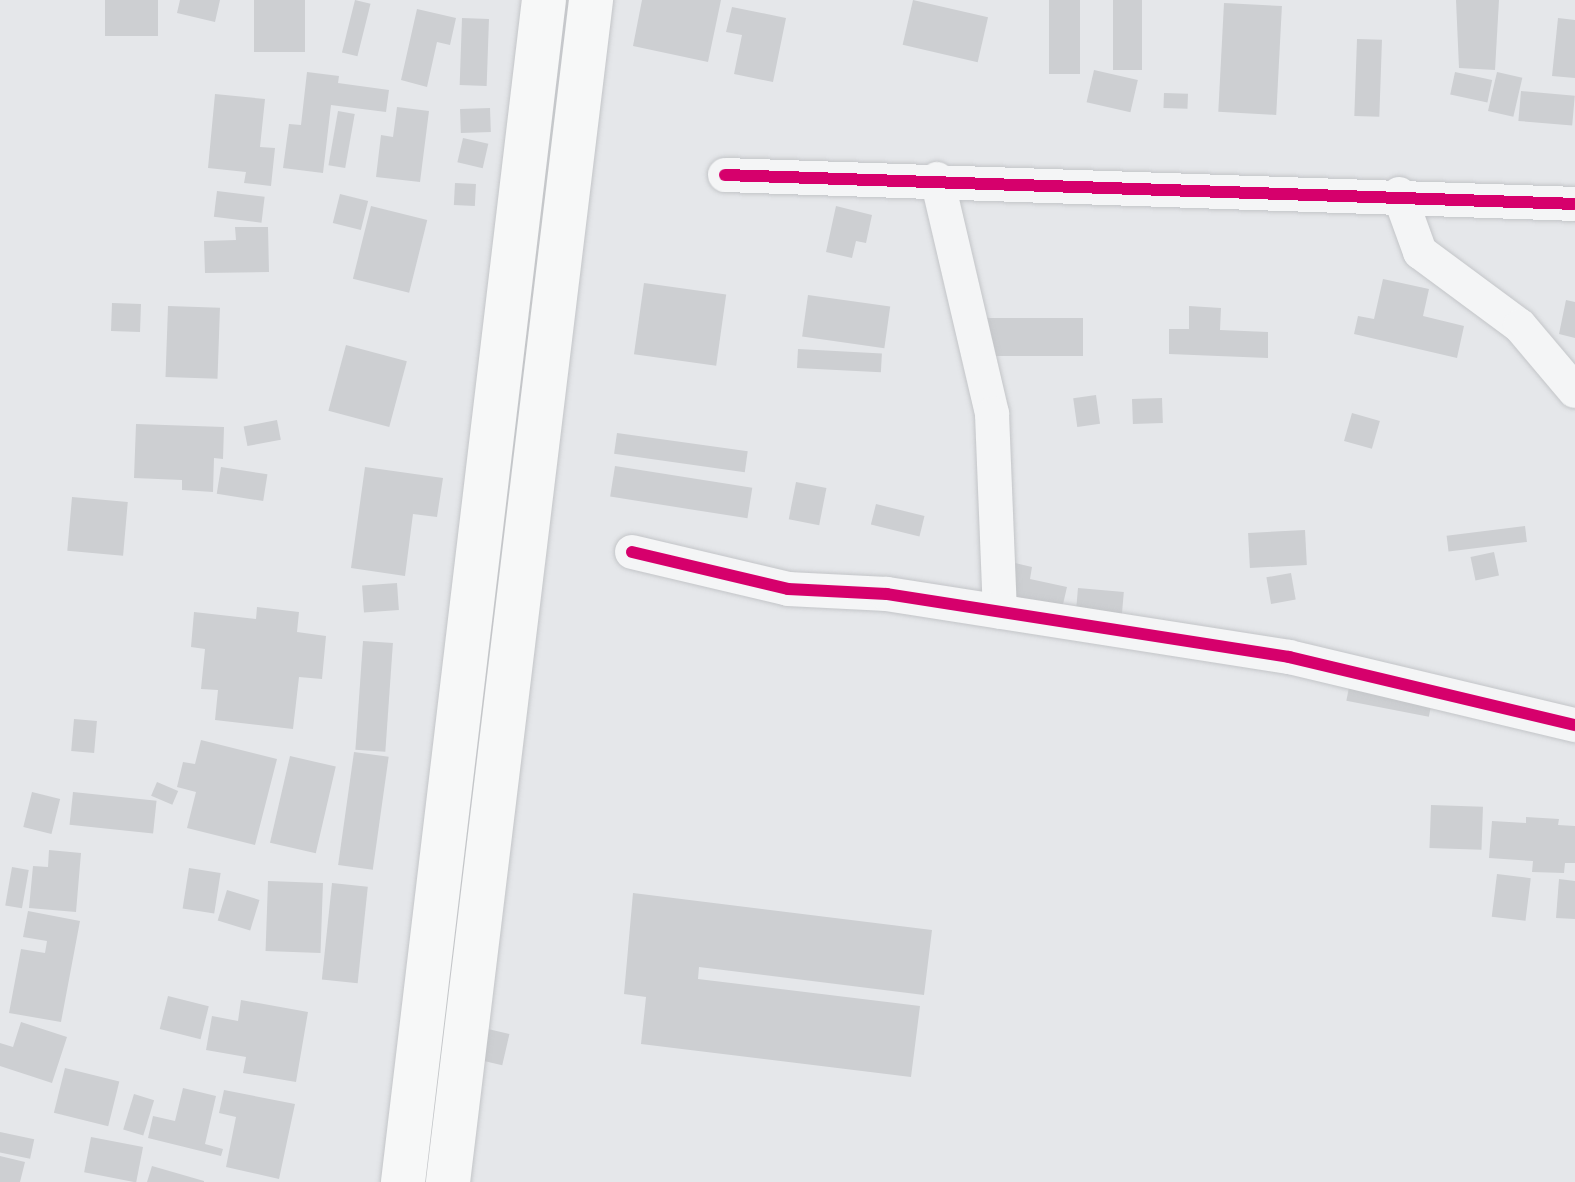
<!DOCTYPE html>
<html>
<head>
<meta charset="utf-8">
<style>
	body { margin:0 }
	#map { position:relative; width:1575px; height:1182px; overflow:hidden; background:#e5e7ea; font-family:Mulish,sans-serif }
	div>[style] { position:absolute }
	[style*='--x'] { left:calc(var(--x)*1px); top:calc(var(--y)*1px); width:calc(var(--w)*1px); rotate:calc(var(--a)*1deg) }
	.building>* { inset:0; background:#cdcfd2; transform-origin:0 0 }
	.roads { filter:drop-shadow(0 0 2px #c3c5c8) drop-shadow(0 0 2px #c3c5c8) }
	.minor>* { height:34px; margin:-17px; padding:0 17px; transform-origin:17px; border-radius:17px; background:#f4f5f6 }
	.primary>* { height:44px; margin:-22px; padding:0 22px; transform-origin:22px; border-radius:22px; background:#f7f8f8 }
	.cycleway>* { height:12px; margin:-6px; padding:0 6px; transform-origin:6px; border-radius:6px; background:#d6006c }
	span { translate:-50% -50%; white-space:nowrap; text-align:center; line-height:1.15; -webkit-text-stroke:6px #f3f6f8; paint-order:stroke }
</style>
</head>
<body>
<div id="map">
	<div class="building">
		<i style="left:105px;top:0;width:53px;height:36px"></i>
		<i style="clip-path:polygon(180px 0,220px 0,215px 22px,177px 13px)"></i>
		<i style="left:254px;top:0;width:51px;height:52px"></i>
		<i style="left:355px;top:0;width:16px;height:54px;rotate:14deg"></i>
		<i style="clip-path:polygon(642px 0,721px 0,708px 62px,633px 46px)"></i>
		<i style="left:913px;top:0;width:77px;height:46px;rotate:13deg"></i>
		<i style="left:1049px;top:0;width:31px;height:74px"></i>
		<i style="left:1113px;top:0;width:29px;height:70px"></i>
		<i style="clip-path:polygon(1456px 0,1499px 0,1495px 70px,1459px 68px)"></i>
		<i style="left:1224px;top:3px;width:58px;height:109px;rotate:3deg"></i>
		<i style="clip-path:polygon(732px 7px,786px 18px,773px 82px,734px 74px,742px 35px,726px 32px)"></i>
		<i style="clip-path:polygon(417px 9px,456px 18px,450px 45px,437px 42px,427px 87px,401px 80px)"></i>
		<i style="left:462px;top:18px;width:27px;height:67px;rotate:2deg"></i>
		<i style="clip-path:polygon(1558px 18px,1575px 20px,1575px 78px,1552px 76px)"></i>
		<i style="left:1357px;top:39px;width:25px;height:77px;rotate:2deg"></i>
		<i style="left:1094px;top:70px;width:45px;height:33px;rotate:13deg"></i>
		<i style="clip-path:polygon(307px 72px,339px 76px,338px 83px,389px 90px,386px 112px,331px 105px,323px 173px,283px 168px,289px 124px,301px 125px)"></i>
		<i style="left:1455px;top:72px;width:38px;height:23px;rotate:12deg"></i>
		<i style="left:1497px;top:72px;width:26px;height:40px;rotate:13deg"></i>
		<i style="left:1521px;top:91px;width:54px;height:30px;rotate:5deg"></i>
		<i style="left:1164px;top:93px;width:24px;height:15px;rotate:2deg"></i>
		<i style="clip-path:polygon(215px 94px,265px 99px,260px 147px,275px 148px,271px 186px,244px 183px,246px 172px,208px 168px)"></i>
		<i style="clip-path:polygon(397px 107px,429px 111px,420px 182px,376px 177px,381px 135px,393px 137px)"></i>
		<i style="left:490px;top:108px;width:24px;height:30px;rotate:88deg"></i>
		<i style="left:338px;top:111px;width:17px;height:55px;rotate:10deg"></i>
		<i style="left:463px;top:138px;width:26px;height:25px;rotate:13deg"></i>
		<i style="left:455px;top:183px;width:21px;height:22px;rotate:3deg"></i>
		<i style="left:217px;top:191px;width:48px;height:26px;rotate:7deg"></i>
		<i style="left:340px;top:194px;width:29px;height:30px;rotate:14deg"></i>
		<i style="left:371px;top:206px;width:58px;height:75px;rotate:14deg"></i>
		<i style="clip-path:polygon(836px 206px,872px 215px,866px 243px,856px 241px,852px 258px,826px 252px)"></i>
		<i style="clip-path:polygon(235px 227px,268px 227px,269px 272px,205px 273px,204px 241px,236px 240px)"></i>
		<i style="clip-path:polygon(1383px 279px,1429px 289px,1423px 316px,1464px 326px,1457px 358px,1354px 334px,1358px 316px,1374px 319px)"></i>
		<i style="left:644px;top:283px;width:83px;height:72px;rotate:8deg"></i>
		<i style="left:808px;top:295px;width:83px;height:42px;rotate:8deg"></i>
		<i style="clip-path:polygon(1566px 300px,1575px 302px,1575px 338px,1559px 334px)"></i>
		<i style="left:112px;top:303px;width:29px;height:28px;rotate:2deg"></i>
		<i style="left:168px;top:306px;width:52px;height:71px;rotate:2deg"></i>
		<i style="clip-path:polygon(1189px 306px,1221px 308px,1220px 330px,1268px 332px,1268px 358px,1169px 354px,1169px 329px,1189px 329px)"></i>
		<i style="left:1083px;top:318px;width:38px;height:100px;rotate:90deg"></i>
		<i style="left:346px;top:345px;width:63px;height:68px;rotate:15deg"></i>
		<i style="left:798px;top:349px;width:84px;height:19px;rotate:3deg"></i>
		<i style="left:1096px;top:395px;width:29px;height:23px;rotate:82deg"></i>
		<i style="left:1162px;top:398px;width:25px;height:30px;rotate:88deg"></i>
		<i style="left:1352px;top:413px;width:29px;height:29px;rotate:16deg"></i>
		<i style="left:277px;top:420px;width:20px;height:34px;rotate:79deg"></i>
		<i style="clip-path:polygon(136px 424px,224px 427px,223px 459px,214px 458px,213px 492px,182px 490px,182px 480px,134px 478px)"></i>
		<i style="left:617px;top:433px;width:132px;height:21px;rotate:8deg"></i>
		<i style="left:615px;top:466px;width:139px;height:31px;rotate:9deg"></i>
		<i style="left:221px;top:467px;width:47px;height:27px;rotate:9deg"></i>
		<i style="clip-path:polygon(365px 467px,443px 478px,437px 517px,413px 514px,405px 576px,351px 568px)"></i>
		<i style="left:796px;top:482px;width:31px;height:38px;rotate:11deg"></i>
		<i style="left:72px;top:497px;width:56px;height:54px;rotate:5deg"></i>
		<i style="left:876px;top:504px;width:50px;height:21px;rotate:14deg"></i>
		<i style="left:1525px;top:526px;width:16px;height:79px;rotate:83deg"></i>
		<i style="left:1305px;top:530px;width:35px;height:57px;rotate:87deg"></i>
		<i style="left:1494px;top:552px;width:24px;height:24px;rotate:78deg"></i>
		<i style="clip-path:polygon(1015px 563px,1032px 567px,1030px 579px,1067px 587px,1061px 613px,1006px 600px)"></i>
		<i style="left:1291px;top:573px;width:27px;height:25px;rotate:80deg"></i>
		<i style="left:397px;top:583px;width:27px;height:35px;rotate:86deg"></i>
		<i style="left:1078px;top:588px;width:46px;height:26px;rotate:5deg"></i>
		<i style="clip-path:polygon(257px 607px,299px 612px,297px 632px,326px 636px,322px 679px,299px 677px,293px 729px,215px 720px,218px 690px,201px 689px,205px 649px,191px 647px,194px 612px,256px 619px)"></i>
		<i style="left:363px;top:641px;width:30px;height:109px;rotate:4deg"></i>
		<i style="left:1350px;top:682px;width:84px;height:19px;rotate:11deg"></i>
		<i style="left:74px;top:719px;width:23px;height:32px;rotate:5deg"></i>
		<i style="clip-path:polygon(201px 740px,277px 759px,255px 845px,187px 828px,196px 792px,177px 787px,183px 762px,195px 764px)"></i>
		<i style="left:354px;top:752px;width:35px;height:114px;rotate:8deg"></i>
		<i style="left:290px;top:756px;width:47px;height:89px;rotate:13deg"></i>
		<i style="left:157px;top:782px;width:23px;height:15px;rotate:23deg"></i>
		<i style="left:32px;top:792px;width:29px;height:36px;rotate:14deg"></i>
		<i style="left:73px;top:792px;width:84px;height:33px;rotate:6deg"></i>
		<i style="left:1431px;top:805px;width:52px;height:43px;rotate:2deg"></i>
		<i style="clip-path:polygon(1526px 817px,1559px 819px,1558px 825px,1575px 826px,1575px 863px,1565px 863px,1564px 873px,1532px 872px,1533px 861px,1489px 858px,1492px 821px,1526px 823px)"></i>
		<i style="clip-path:polygon(49px 850px,81px 853px,76px 912px,29px 908px,33px 866px,48px 867px)"></i>
		<i style="left:12px;top:867px;width:17px;height:39px;rotate:10deg"></i>
		<i style="left:189px;top:868px;width:32px;height:41px;rotate:9deg"></i>
		<i style="left:1497px;top:874px;width:34px;height:43px;rotate:7deg"></i>
		<i style="clip-path:polygon(1559px 879px,1575px 881px,1575px 919px,1556px 918px)"></i>
		<i style="left:268px;top:881px;width:55px;height:70px;rotate:2deg"></i>
		<i style="left:332px;top:883px;width:36px;height:97px;rotate:6deg"></i>
		<i style="left:227px;top:890px;width:34px;height:32px;rotate:17deg"></i>
		<i style="clip-path:polygon(633px 893px,932px 930px,924px 995px,699px 967px,698px 979px,920px 1006px,911px 1077px,641px 1044px,646px 997px,624px 994px)"></i>
		<i style="clip-path:polygon(28px 911px,80px 921px,61px 1022px,9px 1013px,21px 949px,45px 953px,47px 941px,23px 937px)"></i>
		<i style="left:168px;top:996px;width:42px;height:34px;rotate:14deg"></i>
		<i style="clip-path:polygon(241px 1000px,308px 1012px,296px 1082px,243px 1073px,246px 1057px,206px 1050px,212px 1016px,238px 1021px)"></i>
		<i style="clip-path:polygon(21px 1022px,67px 1037px,52px 1083px,0 1066px,0 1043px,13px 1047px)"></i>
		<i style="left:488px;top:1029px;width:22px;height:32px;rotate:13deg"></i>
		<i style="left:65px;top:1068px;width:56px;height:46px;rotate:14deg"></i>
		<i style="clip-path:polygon(183px 1088px,216px 1096px,205px 1144px,223px 1149px,221px 1156px,148px 1138px,153px 1116px,175px 1121px)"></i>
		<i style="clip-path:polygon(224px 1090px,295px 1104px,279px 1179px,226px 1167px,236px 1117px,219px 1113px)"></i>
		<i style="left:134px;top:1094px;width:21px;height:37px;rotate:17deg"></i>
		<i style="left:0;top:1132px;width:35px;height:20px;rotate:12deg"></i>
		<i style="left:91px;top:1137px;width:53px;height:36px;rotate:11deg"></i>
		<i style="clip-path:polygon(0 1156px,25px 1162px,20px 1182px,0 1182px)"></i>
		<i style="clip-path:polygon(152px 1166px,204px 1181px,204px 1182px,147px 1182px)"></i>
	</div>
	<div class="roads">
		<div class="minor">
			<i style="--x:725;--y:175;--w:850;--a:1.95"></i>
			<i style="--x:937;--y:179;--w:241;--a:76.8"></i>
			<i style="--x:992;--y:414;--w:198;--a:87.7"></i>
			<i style="--x:1399;--y:194;--w:62;--a:70.1"></i>
			<i style="--x:1420;--y:252;--w:124;--a:36.5"></i>
			<i style="--x:1520;--y:326;--w:85;--a:49.8"></i>
			<i style="--x:632;--y:552;--w:160;--a:13.3"></i>
			<i style="--x:788;--y:589;--w:99;--a:2.9"></i>
			<i style="--x:887;--y:594;--w:407;--a:8.9"></i>
			<i style="--x:1289;--y:657;--w:294;--a:13.4"></i>
		</div>
		<div class="primary">
			<i style="--x:403;--y:1182;--w:1190;--a:-83.2"></i>
			<i style="--x:448;--y:1182;--w:1191;--a:-83.1"></i>
		</div>
	</div>
	<div class="cycleway">
		<i style="--x:725;--y:175;--w:850;--a:1.95"></i>
		<i style="--x:632;--y:552;--w:160;--a:13.3"></i>
		<i style="--x:788;--y:589;--w:99;--a:2.9"></i>
		<i style="--x:887;--y:594;--w:407;--a:8.9"></i>
		<i style="--x:1289;--y:657;--w:294;--a:13.4"></i>
	</div>
</div>
</body>
</html>
